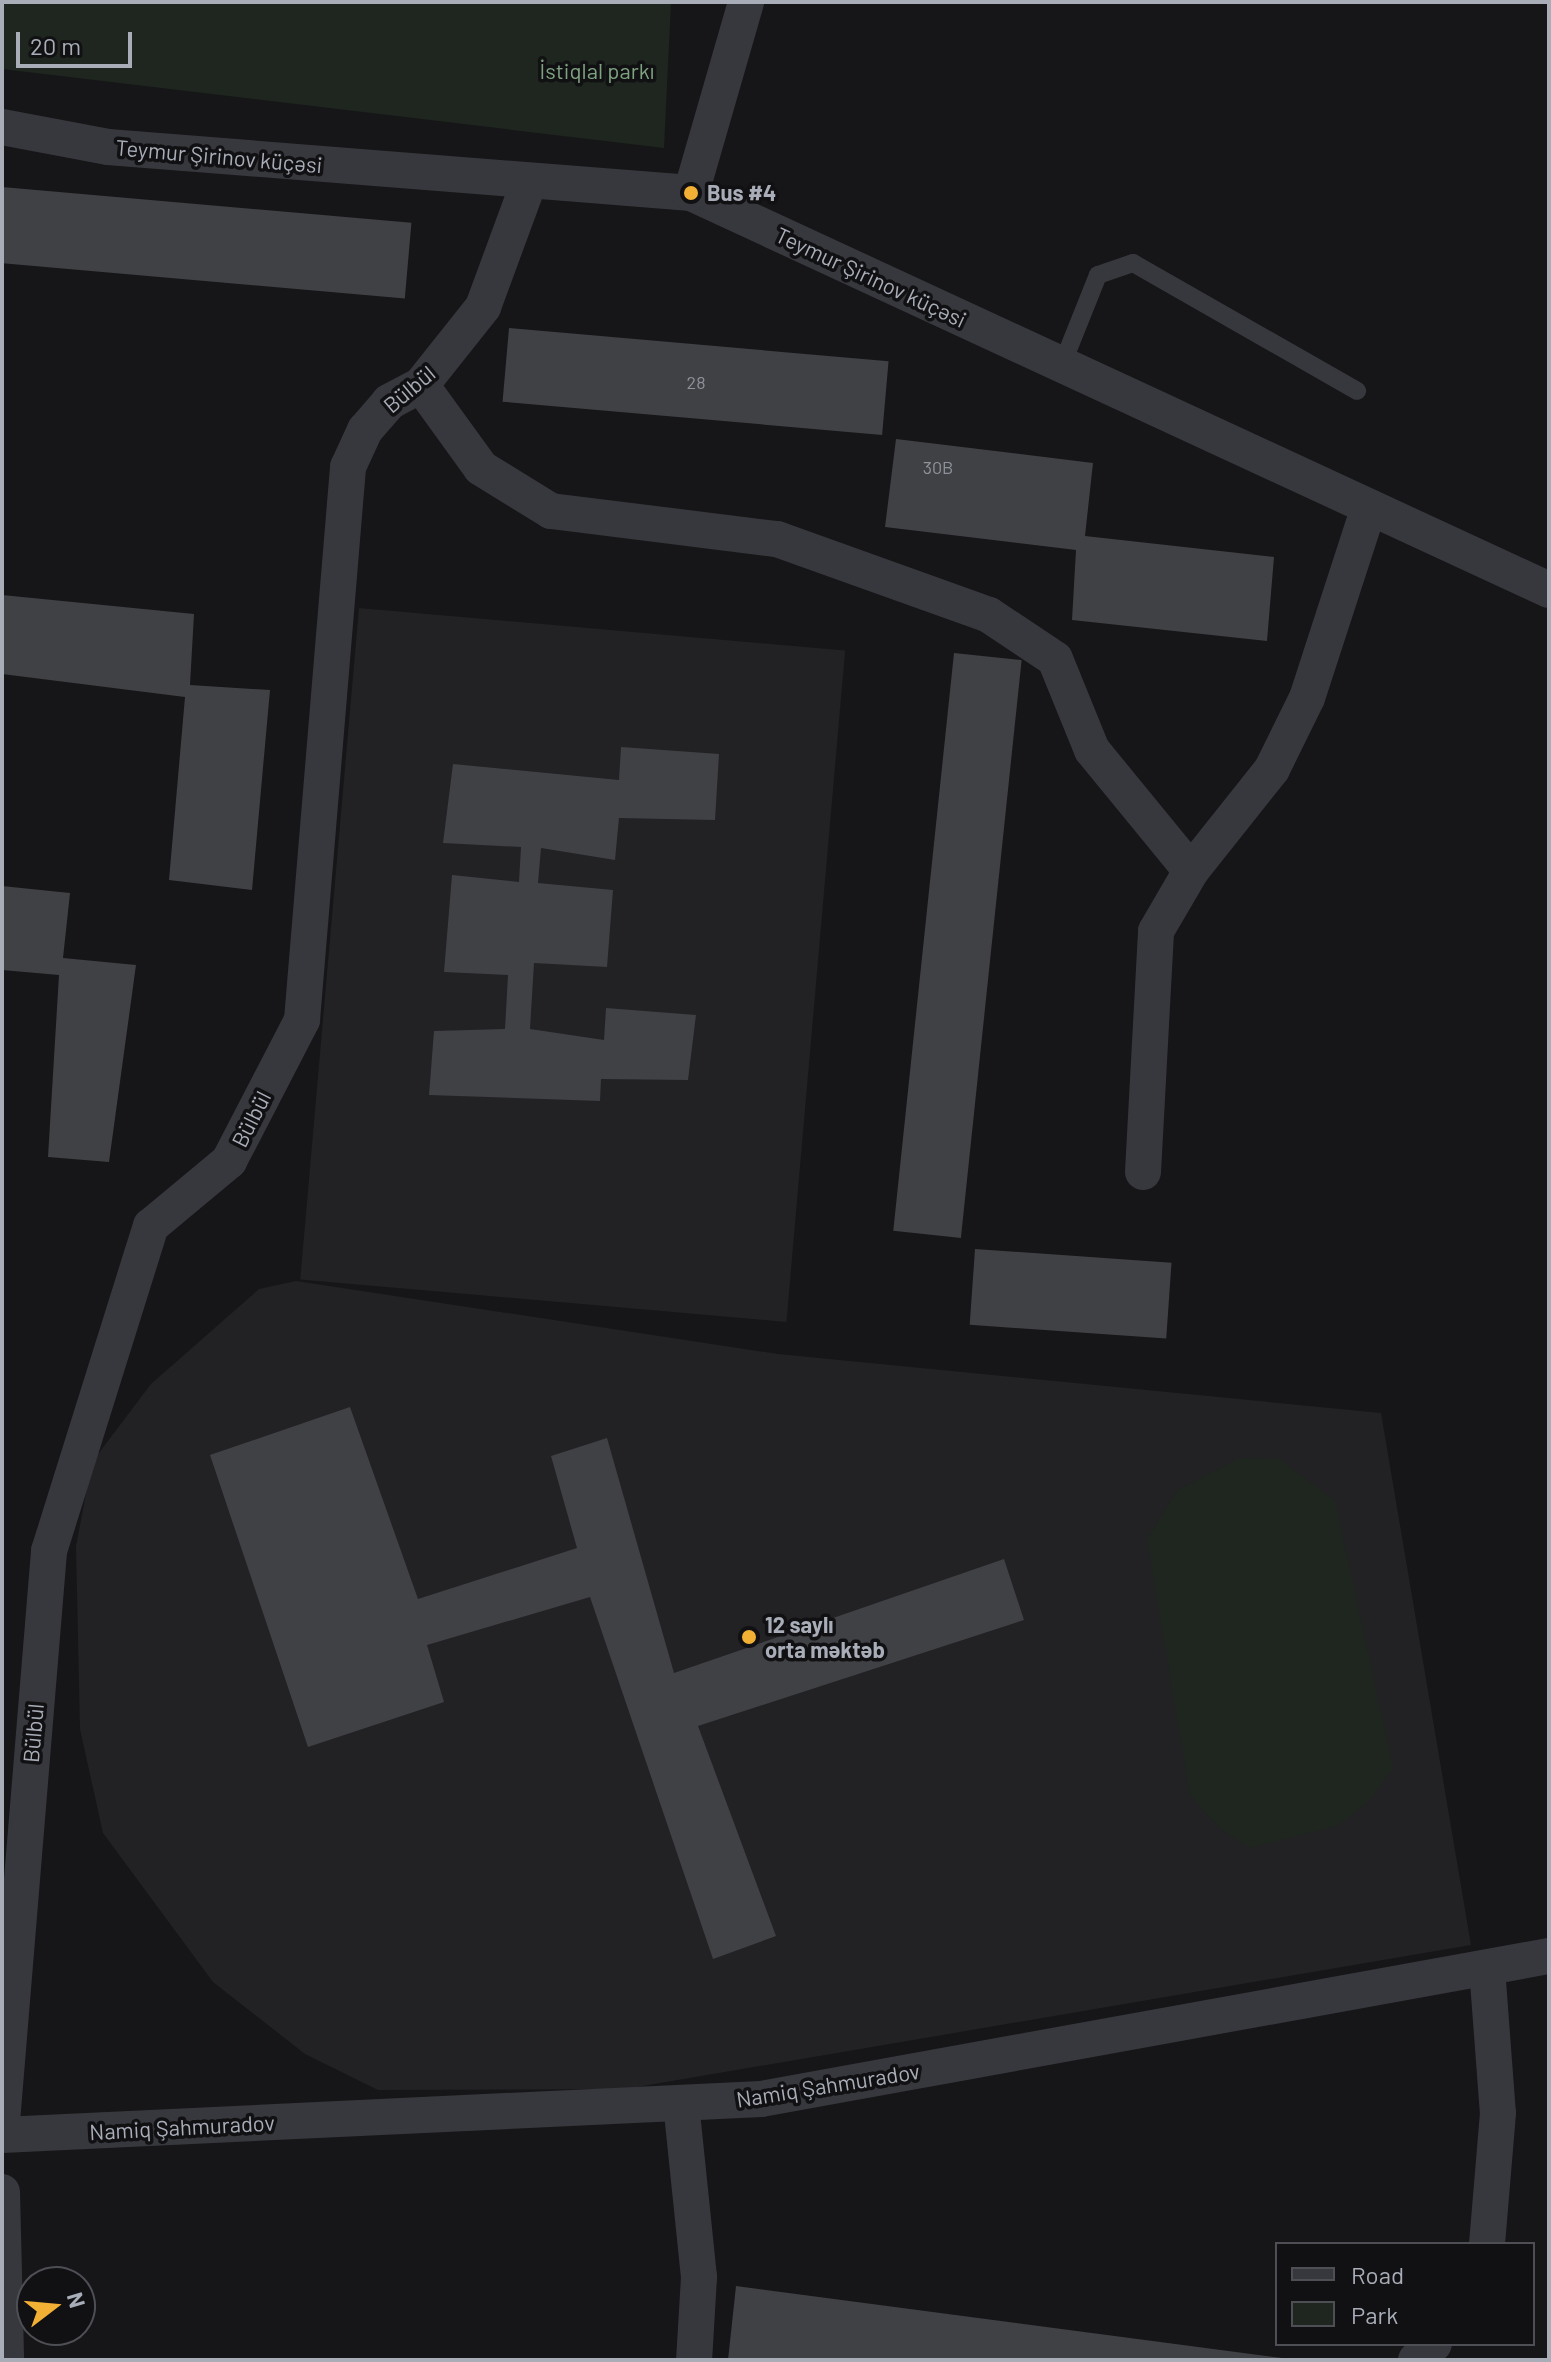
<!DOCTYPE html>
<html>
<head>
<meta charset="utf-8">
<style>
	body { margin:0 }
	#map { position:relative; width:1551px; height:2362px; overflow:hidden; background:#161618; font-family:Barlow,sans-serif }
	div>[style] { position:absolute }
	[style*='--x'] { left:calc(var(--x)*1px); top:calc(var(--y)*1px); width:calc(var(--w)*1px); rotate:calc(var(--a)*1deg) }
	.built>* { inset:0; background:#222225; transform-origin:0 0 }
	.green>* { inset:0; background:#1e261f }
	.building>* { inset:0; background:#404145; transform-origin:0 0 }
	.service>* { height:18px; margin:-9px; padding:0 9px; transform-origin:9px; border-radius:9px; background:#37383d }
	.minor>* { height:36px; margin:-18px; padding:0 18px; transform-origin:18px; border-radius:18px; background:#37383d }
	.dots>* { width:22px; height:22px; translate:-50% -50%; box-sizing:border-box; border:4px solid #111113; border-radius:50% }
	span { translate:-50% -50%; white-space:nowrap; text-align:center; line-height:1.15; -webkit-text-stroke:7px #111113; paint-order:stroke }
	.number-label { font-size:18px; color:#8e929b }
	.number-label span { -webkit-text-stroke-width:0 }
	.park-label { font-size:22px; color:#7fa381 }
	.street-label { font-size:22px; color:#a8adb8 }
	.poi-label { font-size:22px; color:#a8adb8; font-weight:700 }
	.left { translate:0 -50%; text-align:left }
	.frame { position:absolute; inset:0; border:4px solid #a8adb8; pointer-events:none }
	.legend { position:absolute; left:1275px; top:2242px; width:260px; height:104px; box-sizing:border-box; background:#111113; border:2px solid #4d4f55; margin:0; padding:10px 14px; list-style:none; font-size:24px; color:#a8adb8 }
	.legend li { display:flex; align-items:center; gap:16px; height:40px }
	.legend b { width:40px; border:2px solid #4d4f55 }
	.north { position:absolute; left:16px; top:2266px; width:80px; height:80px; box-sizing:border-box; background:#111113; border:2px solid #4d4f55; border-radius:50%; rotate:74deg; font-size:22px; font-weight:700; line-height:32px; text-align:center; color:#a8adb8 }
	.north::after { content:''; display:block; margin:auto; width:28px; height:36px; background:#f2b134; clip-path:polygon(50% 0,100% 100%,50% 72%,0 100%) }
	.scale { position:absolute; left:16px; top:32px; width:116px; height:36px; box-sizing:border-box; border:4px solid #a8adb8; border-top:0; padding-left:10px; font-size:24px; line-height:28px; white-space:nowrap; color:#a8adb8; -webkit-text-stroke:6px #111113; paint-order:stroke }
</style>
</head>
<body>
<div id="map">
	<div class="built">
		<i style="left:359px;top:608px;width:488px;height:674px;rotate:5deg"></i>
		<i style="clip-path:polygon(296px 1281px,778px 1354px,1381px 1413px,1471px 1945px,625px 2089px,378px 2090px,305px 2054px,213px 1982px,103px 1833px,80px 1729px,76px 1546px,92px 1462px,151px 1384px,259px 1289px)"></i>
	</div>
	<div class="green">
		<i style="clip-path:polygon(2px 2px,671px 2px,664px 148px,2px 69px)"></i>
		<i style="clip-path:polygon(1240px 1458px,1279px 1459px,1335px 1501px,1393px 1768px,1369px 1801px,1337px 1826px,1250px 1848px,1218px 1827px,1190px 1795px,1147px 1539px,1178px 1490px)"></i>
	</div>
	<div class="building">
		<i style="left:2px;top:187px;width:411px;height:76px;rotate:5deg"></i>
		<i style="left:509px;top:328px;width:381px;height:74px;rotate:5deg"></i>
		<i style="clip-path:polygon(896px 439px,1093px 463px,1085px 536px,1274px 557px,1267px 641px,1072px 620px,1076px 550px,885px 527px)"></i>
		<i style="clip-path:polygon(2px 595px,194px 614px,190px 685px,270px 690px,252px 890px,169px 880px,185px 697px,2px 674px)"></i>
		<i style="left:954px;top:653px;width:68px;height:581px;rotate:6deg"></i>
		<i style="clip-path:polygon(621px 747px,719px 754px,715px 820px,619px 818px,615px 860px,541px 848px,538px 883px,613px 890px,607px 967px,534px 963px,530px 1029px,604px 1040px,606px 1008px,696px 1015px,688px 1080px,601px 1079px,600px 1101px,429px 1095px,434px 1031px,505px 1029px,508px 975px,444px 972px,452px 875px,519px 882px,521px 847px,443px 843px,453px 764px,619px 780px)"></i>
		<i style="clip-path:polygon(2px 886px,70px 893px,63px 958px,136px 965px,109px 1162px,48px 1157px,59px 975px,2px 970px)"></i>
		<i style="left:975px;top:1249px;width:197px;height:76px;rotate:4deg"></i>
		<i style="clip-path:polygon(350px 1407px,418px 1599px,577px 1548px,551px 1456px,607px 1438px,674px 1673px,1004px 1559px,1024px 1620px,698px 1726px,776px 1936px,713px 1959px,590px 1597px,427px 1645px,444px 1702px,308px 1747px,210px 1455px)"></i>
		<i style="clip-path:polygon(736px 2286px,1282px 2358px,1282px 2360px,728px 2360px)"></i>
	</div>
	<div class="service">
		<i style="--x:1062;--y:365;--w:97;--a:-68.2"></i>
		<i style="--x:1098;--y:275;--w:37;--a:-19"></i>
		<i style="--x:1133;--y:263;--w:258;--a:29.7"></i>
	</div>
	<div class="minor">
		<i style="--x:2;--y:127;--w:108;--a:10.7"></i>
		<i style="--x:108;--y:147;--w:585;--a:4.51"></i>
		<i style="--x:691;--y:193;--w:945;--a:24.83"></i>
		<i style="--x:691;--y:193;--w:199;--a:-73.9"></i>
		<i style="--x:421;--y:385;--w:102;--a:54.1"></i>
		<i style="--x:481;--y:468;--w:82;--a:31.6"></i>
		<i style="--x:551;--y:511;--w:228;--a:7.1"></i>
		<i style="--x:777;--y:539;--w:225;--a:19.7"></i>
		<i style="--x:989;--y:615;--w:79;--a:33.7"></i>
		<i style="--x:1055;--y:659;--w:98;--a:67.9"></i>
		<i style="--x:1092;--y:750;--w:156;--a:50.7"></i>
		<i style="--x:1143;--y:1172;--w:241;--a:-86.9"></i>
		<i style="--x:1156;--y:931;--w:69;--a:-59.7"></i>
		<i style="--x:1191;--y:871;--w:130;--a:-51.5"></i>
		<i style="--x:1272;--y:769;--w:79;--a:-63.8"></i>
		<i style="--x:1307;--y:698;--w:201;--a:-72"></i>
		<i style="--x:1487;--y:1968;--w:145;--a:85.7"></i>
		<i style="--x:1498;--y:2113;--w:131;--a:94.8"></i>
		<i style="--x:681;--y:2103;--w:175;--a:84.1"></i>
		<i style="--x:699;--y:2277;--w:83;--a:93.4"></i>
		<i style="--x:2;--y:2122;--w:573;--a:-85.29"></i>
		<i style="--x:49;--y:1551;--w:341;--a:-72.6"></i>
		<i style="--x:151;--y:1226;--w:102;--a:-39.8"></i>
		<i style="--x:229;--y:1161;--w:159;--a:-62.6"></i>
		<i style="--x:302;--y:1020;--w:555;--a:-85.24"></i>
		<i style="--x:348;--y:467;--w:41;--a:-65.3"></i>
		<i style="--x:365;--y:430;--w:37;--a:-49"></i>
		<i style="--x:389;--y:402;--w:36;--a:-28"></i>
		<i style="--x:421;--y:385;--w:100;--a:-51.5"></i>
		<i style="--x:483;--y:307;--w:133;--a:-69.8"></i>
		<i style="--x:2;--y:2135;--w:760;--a:-2.72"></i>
		<i style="--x:761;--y:2099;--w:801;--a:-10.29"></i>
		<i style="--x:2;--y:2192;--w:168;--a:88.6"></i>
		<i style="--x:1416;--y:2360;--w:24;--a:-42"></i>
	</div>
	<div class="dots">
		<i style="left:691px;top:193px;background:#f2b134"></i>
		<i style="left:749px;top:1637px;background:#f2b134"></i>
	</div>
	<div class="number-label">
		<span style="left:696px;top:382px">28</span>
		<span style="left:938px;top:467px">30B</span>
	</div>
	<div class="park-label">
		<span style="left:597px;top:71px">İstiqlal parkı</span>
	</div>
	<div class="street-label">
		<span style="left:219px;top:156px;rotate:5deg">Teymur Şirinov küçəsi</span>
		<span style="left:871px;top:277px;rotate:25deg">Teymur Şirinov küçəsi</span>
		<span style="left:409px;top:389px;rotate:-40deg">Bülbül</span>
		<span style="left:251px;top:1119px;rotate:-63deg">Bülbül</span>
		<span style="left:33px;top:1733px;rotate:-85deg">Bülbül</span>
		<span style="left:828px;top:2085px;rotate:-9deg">Namiq Şahmuradov</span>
		<span style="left:182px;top:2127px;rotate:-3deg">Namiq Şahmuradov</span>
	</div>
	<div class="poi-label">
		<span class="left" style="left:707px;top:193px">Bus #4</span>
		<span class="left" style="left:765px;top:1637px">12 saylı<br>orta məktəb</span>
	</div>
	<div class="frame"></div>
	<ul class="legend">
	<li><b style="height:10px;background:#37383d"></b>Road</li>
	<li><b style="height:22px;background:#1e261f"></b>Park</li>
	</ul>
	<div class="north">N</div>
	<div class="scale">20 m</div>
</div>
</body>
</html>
